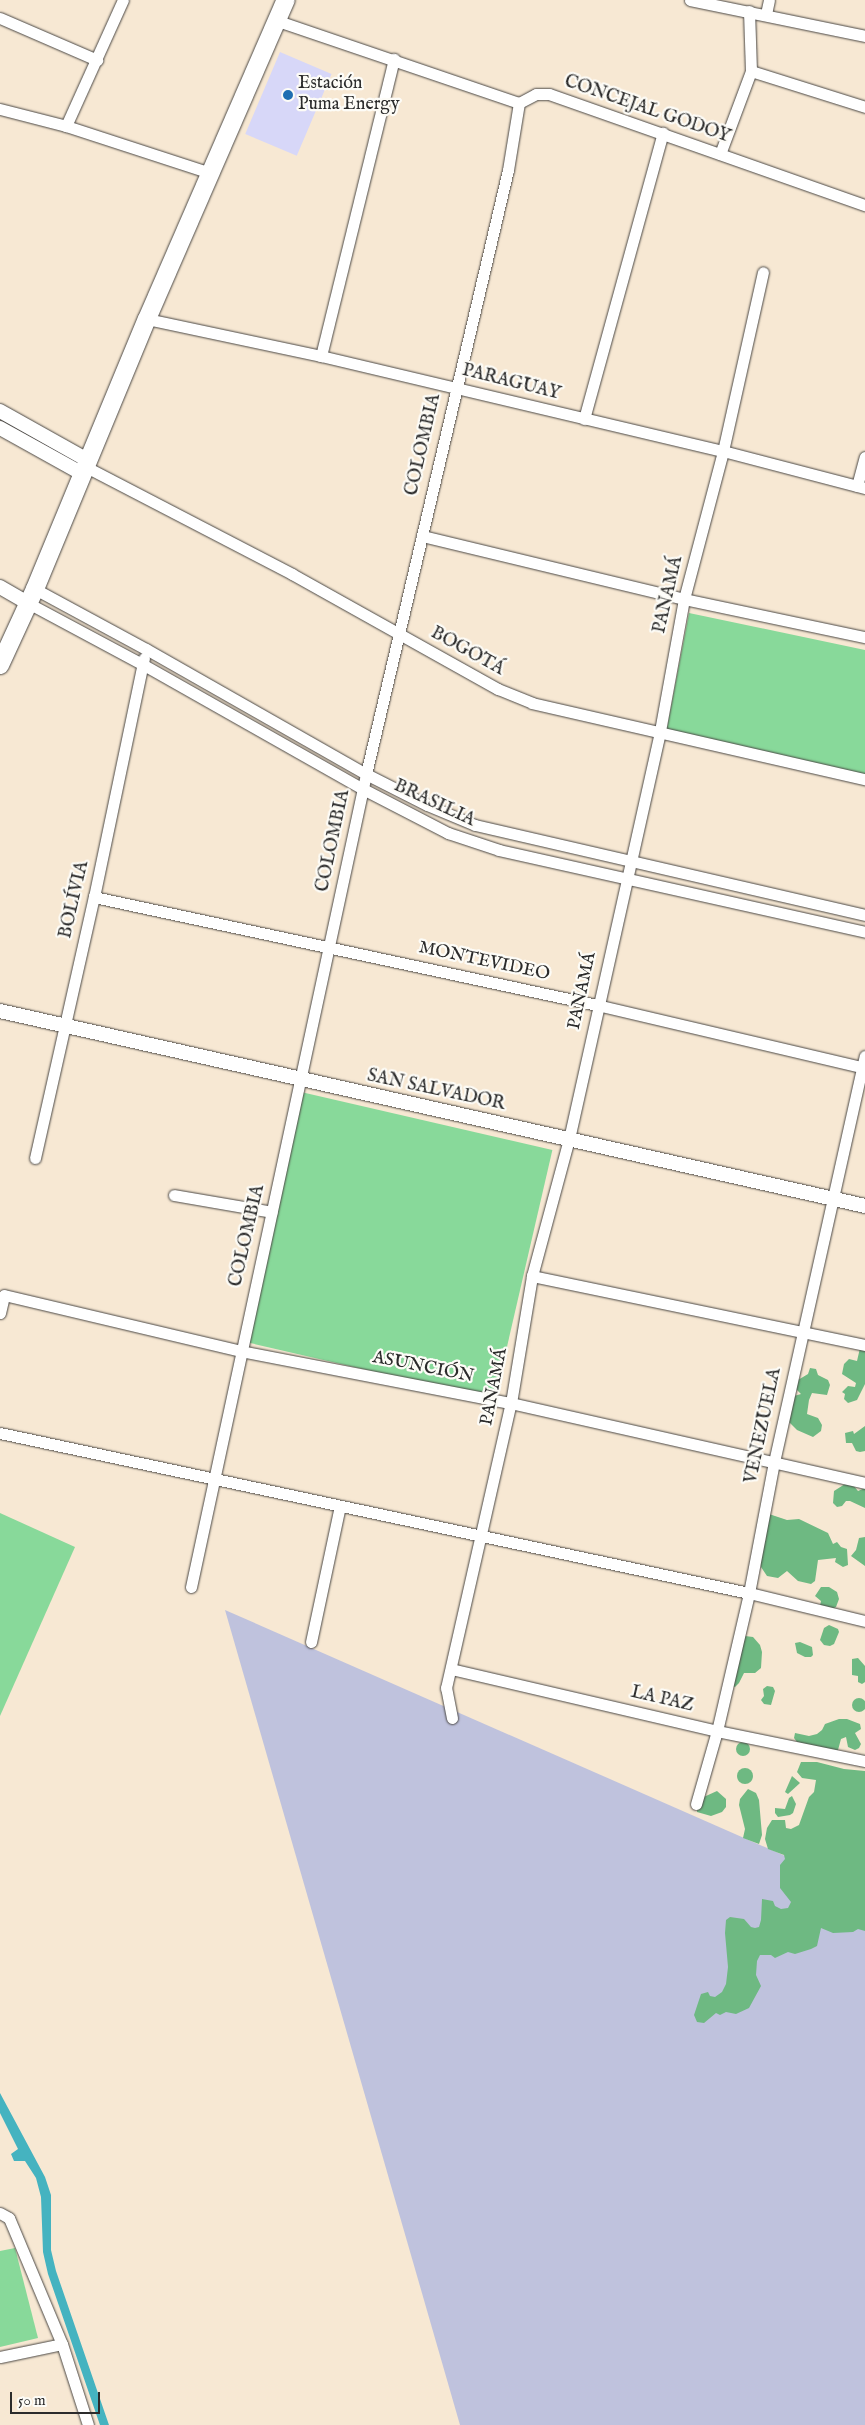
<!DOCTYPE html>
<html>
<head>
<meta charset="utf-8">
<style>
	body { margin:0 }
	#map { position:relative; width:865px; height:2425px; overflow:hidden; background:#f7e8d3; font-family:"IM FELL English",serif }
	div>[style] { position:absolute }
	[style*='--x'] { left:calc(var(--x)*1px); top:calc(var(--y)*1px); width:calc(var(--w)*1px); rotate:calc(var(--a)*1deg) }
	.built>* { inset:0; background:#d7d7f8; transform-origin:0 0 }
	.industrial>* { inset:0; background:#bfc2dd }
	.green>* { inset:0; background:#88d99a; transform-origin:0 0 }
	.forest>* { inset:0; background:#6eb982 }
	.round { border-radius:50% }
	.water>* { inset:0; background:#45b3c0 }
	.roads { filter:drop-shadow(0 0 1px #4a4744) drop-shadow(0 0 1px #4a4744) }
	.minor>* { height:11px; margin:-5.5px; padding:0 5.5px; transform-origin:5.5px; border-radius:5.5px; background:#fff }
	.tertiary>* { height:14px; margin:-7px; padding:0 7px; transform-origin:7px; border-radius:7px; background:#fff }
	.primary>* { height:18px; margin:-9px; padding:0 9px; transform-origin:9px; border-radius:9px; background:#fff }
	.dots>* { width:14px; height:14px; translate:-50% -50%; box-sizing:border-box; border:2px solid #fdfcf7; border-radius:50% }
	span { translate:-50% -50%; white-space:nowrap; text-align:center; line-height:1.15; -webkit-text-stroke:4.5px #fdfcf7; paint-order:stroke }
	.poi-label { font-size:18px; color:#2b2b2b }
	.left { translate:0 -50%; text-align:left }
	.street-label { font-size:18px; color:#2b2b2b }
	.scale { position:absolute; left:10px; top:2392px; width:90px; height:22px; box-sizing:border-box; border:2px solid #2b2b2b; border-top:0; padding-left:6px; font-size:15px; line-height:18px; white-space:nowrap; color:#2b2b2b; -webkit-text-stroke:4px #fdfcf7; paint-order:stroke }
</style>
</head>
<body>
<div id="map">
	<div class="built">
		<i style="left:280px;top:52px;width:56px;height:89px;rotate:23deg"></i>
	</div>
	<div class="industrial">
		<i style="clip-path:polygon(225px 1610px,865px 1891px,865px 2425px,460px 2425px)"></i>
	</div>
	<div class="green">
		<i style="clip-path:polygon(689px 613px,865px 650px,865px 776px,666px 733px)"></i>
		<i style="left:301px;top:1092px;width:258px;height:256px;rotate:13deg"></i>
		<i style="clip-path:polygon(0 1513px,75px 1547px,0 1716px)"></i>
		<i style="clip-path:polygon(15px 2248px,38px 2338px,0 2347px,0 2251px)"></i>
	</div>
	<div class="forest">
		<i style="clip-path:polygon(865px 1347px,865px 1384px,857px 1400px,848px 1403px,844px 1399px,845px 1394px,842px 1392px,848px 1386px,855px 1387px,856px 1383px,842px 1374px,844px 1364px,849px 1359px,857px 1361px,860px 1348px)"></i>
		<i style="clip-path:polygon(810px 1368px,816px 1369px,818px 1375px,828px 1380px,830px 1385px,827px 1395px,812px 1393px,809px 1400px,807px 1414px,818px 1418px,822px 1425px,821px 1431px,813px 1437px,797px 1430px,789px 1422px,794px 1396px,801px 1394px,796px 1389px,798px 1380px,808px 1374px)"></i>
		<i style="clip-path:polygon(865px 1426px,865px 1451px,860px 1452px,856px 1451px,852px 1443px,846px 1443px,845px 1433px,853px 1431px,854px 1434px)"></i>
		<i style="clip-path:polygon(845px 1484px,853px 1485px,858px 1491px,865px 1488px,865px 1508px,850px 1501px,846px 1501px,842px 1506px,837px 1507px,833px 1503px,834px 1491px)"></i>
		<i style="clip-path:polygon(769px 1514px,787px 1520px,799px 1519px,828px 1533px,833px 1544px,837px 1542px,841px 1547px,847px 1549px,848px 1565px,843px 1567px,835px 1562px,836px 1558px,818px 1560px,815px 1581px,811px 1584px,798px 1581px,787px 1571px,778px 1578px,767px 1576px,761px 1567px,760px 1556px,766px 1538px,760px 1528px)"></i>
		<i style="clip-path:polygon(865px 1537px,865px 1566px,851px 1556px,856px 1550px,859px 1538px)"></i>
		<i style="clip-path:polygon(821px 1587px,829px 1587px,837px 1592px,839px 1599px,836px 1607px,832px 1609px,820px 1606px,821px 1601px,815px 1596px)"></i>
		<i style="clip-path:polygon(829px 1625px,838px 1629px,839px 1632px,834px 1644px,830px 1646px,824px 1645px,820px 1640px,824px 1628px)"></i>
		<i style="clip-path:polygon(745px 1636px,753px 1637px,760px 1645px,762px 1652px,761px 1668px,755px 1673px,744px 1673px,739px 1683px,735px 1687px,732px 1686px)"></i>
		<i style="clip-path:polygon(800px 1642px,812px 1647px,813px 1655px,811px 1657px,805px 1657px,797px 1653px,795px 1643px)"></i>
		<i style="clip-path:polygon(858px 1658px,865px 1666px,865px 1682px,862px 1684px,858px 1682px,858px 1676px,852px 1675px,852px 1659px)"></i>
		<i style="clip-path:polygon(767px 1686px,773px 1687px,775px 1691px,771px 1705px,764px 1704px,761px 1700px,764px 1696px,763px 1689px)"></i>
		<i class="round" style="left:852px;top:1698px;width:14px;height:14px"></i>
		<i style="clip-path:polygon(839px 1719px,847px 1719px,860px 1724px,861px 1729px,855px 1733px,861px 1744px,859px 1748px,855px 1750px,848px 1747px,846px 1737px,841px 1739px,838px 1750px,831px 1752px,797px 1742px,794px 1738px,795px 1733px,809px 1736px,817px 1734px,822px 1730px,825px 1724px)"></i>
		<i class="round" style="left:736px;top:1742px;width:14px;height:14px"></i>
		<i style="clip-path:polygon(801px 1762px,817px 1762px,844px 1769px,865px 1771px,865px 1931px,858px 1929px,853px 1932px,833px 1933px,821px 1928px,817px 1946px,811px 1949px,795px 1954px,788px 1952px,775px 1958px,771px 1955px,760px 1955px,757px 1961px,756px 1975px,761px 1986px,749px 2008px,736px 2014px,726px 2012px,720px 2015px,716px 2013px,704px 2023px,697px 2022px,694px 2015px,701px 1994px,708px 1992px,710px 1996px,715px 1997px,722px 1992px,726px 1984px,728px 1967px,725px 1933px,726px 1920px,730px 1917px,744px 1919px,751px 1927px,755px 1928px,759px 1927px,761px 1920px,762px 1899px,773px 1901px,775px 1906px,781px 1909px,788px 1908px,791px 1902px,780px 1888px,780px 1865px,785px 1859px,784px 1855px,768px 1849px,765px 1839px,767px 1828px,772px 1820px,785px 1820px,786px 1828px,791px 1829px,799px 1825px,809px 1797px,814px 1792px,816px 1780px,802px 1778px,797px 1772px)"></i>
		<i class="round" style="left:737px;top:1768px;width:16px;height:16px"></i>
		<i style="clip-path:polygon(792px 1776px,800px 1783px,788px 1794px,785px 1792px)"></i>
		<i style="clip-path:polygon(748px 1789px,756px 1793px,759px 1800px,762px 1835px,759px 1844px,743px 1838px,745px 1829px,739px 1805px,740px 1799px)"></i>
		<i style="clip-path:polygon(717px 1791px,726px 1799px,726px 1807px,722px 1812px,711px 1816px,697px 1812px,697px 1800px)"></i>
		<i style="clip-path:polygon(792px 1796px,796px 1804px,793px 1813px,790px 1815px,778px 1817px,775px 1813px,775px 1808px,785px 1809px,789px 1798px)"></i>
	</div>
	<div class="water">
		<i style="clip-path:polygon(0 2093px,45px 2177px,51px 2195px,51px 2250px,56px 2271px,109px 2425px,100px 2425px,48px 2274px,43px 2252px,41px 2197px,36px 2178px,25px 2161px,14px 2161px,11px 2154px,18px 2149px,0 2113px)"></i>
	</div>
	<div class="roads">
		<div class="minor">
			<i style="--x:690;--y:0;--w:179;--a:11.6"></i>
			<i style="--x:766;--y:14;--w:14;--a:-78"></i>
			<i style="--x:0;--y:18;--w:106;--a:23.4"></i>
			<i style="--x:275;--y:20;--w:258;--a:18.8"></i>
			<i style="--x:519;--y:103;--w:19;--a:-28"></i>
			<i style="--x:536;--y:94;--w:13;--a:0"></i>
			<i style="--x:549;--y:94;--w:335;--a:19.4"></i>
			<i style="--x:751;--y:71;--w:120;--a:17.5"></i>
			<i style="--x:0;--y:109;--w:68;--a:14.4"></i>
			<i style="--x:66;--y:126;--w:152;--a:18"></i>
			<i style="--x:66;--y:126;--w:138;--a:-65.7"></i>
			<i style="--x:720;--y:154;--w:89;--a:-69.5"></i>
			<i style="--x:751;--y:71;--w:60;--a:-91.9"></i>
			<i style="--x:147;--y:319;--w:178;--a:12"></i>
			<i style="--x:321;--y:356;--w:413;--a:13.3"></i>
			<i style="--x:723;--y:451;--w:147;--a:14.6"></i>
			<i style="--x:321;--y:356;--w:306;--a:-76.2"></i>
			<i style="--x:584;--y:419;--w:297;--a:-74.6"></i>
			<i style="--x:86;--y:467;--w:232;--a:27.4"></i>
			<i style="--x:292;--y:574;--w:236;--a:29.2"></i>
			<i style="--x:498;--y:689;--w:37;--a:22"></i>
			<i style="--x:532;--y:703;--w:342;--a:12.9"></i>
			<i style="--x:857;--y:486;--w:30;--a:-75"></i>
			<i style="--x:422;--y:536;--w:269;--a:13.5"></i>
			<i style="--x:684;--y:599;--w:185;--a:11.9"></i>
			<i style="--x:35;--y:589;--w:126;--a:28.4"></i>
			<i style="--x:146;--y:649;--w:253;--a:29.6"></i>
			<i style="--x:366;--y:774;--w:68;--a:26.9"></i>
			<i style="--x:427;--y:805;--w:52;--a:22.6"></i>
			<i style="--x:475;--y:825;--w:400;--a:13"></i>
			<i style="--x:28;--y:603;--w:129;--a:28.2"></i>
			<i style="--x:142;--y:664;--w:254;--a:29.5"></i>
			<i style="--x:363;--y:789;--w:96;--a:27.4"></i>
			<i style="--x:448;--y:833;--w:54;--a:18.4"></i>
			<i style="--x:499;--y:850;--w:375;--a:12.6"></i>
			<i style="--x:94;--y:897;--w:514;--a:12.12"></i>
			<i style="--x:597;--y:1005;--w:275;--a:13.2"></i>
			<i style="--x:35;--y:1158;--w:268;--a:-77.3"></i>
			<i style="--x:94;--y:897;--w:244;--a:-78.2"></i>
			<i style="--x:174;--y:1195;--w:99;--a:9.8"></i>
			<i style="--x:532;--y:1276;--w:340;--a:11.7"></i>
			<i style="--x:0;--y:1313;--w:18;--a:-77"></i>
			<i style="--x:4;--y:1295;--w:243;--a:13.3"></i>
			<i style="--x:240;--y:1351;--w:276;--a:10.9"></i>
			<i style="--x:511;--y:1403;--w:363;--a:12.7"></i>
			<i style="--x:0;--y:1433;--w:766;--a:12.06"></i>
			<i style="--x:749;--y:1593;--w:119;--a:13.6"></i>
			<i style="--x:191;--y:1587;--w:832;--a:-77.85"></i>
			<i style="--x:366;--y:774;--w:620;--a:-76.77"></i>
			<i style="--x:508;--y:170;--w:68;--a:-80.7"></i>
			<i style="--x:311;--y:1642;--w:139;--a:-78"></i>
			<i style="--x:451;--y:1669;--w:273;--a:13.1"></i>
			<i style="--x:717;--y:1731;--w:151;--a:11.5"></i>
			<i style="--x:452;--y:1718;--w:31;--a:-101"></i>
			<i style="--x:446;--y:1688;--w:292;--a:-77.2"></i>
			<i style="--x:511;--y:1403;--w:129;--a:-80.6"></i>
			<i style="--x:532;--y:1276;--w:142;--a:-74.9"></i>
			<i style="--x:569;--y:1139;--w:418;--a:-77.4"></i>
			<i style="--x:660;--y:731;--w:134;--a:-79.7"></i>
			<i style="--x:684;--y:599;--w:153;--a:-75.2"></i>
			<i style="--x:723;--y:451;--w:183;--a:-77.4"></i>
			<i style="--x:696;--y:1804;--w:76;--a:-74"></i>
			<i style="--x:717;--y:1731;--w:142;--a:-76.9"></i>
			<i style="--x:749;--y:1593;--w:133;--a:-79.2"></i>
			<i style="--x:774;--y:1462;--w:416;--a:-77.4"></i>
			<i style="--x:0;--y:2213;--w:10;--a:29"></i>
			<i style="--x:9;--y:2218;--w:137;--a:67.2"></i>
			<i style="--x:62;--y:2344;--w:85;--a:72.2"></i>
			<i style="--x:0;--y:2357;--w:63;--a:-11.8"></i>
		</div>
		<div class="tertiary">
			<i style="--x:0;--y:411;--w:102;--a:29.3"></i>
			<i style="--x:0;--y:428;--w:95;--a:29"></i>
			<i style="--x:0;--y:587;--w:32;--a:30"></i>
			<i style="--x:0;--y:1011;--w:887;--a:12.7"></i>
		</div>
		<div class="primary">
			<i style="--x:0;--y:665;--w:84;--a:-65.3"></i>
			<i style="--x:35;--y:589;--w:292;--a:-67.5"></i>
			<i style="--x:147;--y:319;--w:348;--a:-66.5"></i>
		</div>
	</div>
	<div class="dots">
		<i style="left:288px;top:95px;background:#1f6fb2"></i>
	</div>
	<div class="poi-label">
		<span class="left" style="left:298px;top:95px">Estación<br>Puma Energy</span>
	</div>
	<div class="street-label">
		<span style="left:647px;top:110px;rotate:19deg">CONCEJAL GODOY</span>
		<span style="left:511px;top:383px;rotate:14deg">PARAGUAY</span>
		<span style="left:424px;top:445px;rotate:-77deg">COLOMBIA</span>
		<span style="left:669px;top:595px;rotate:-77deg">PANAMÁ</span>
		<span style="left:467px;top:652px;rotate:29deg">BOGOTÁ</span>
		<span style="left:434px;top:804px;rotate:25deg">BRASILIA</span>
		<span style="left:334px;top:841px;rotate:-78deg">COLOMBIA</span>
		<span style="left:75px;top:900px;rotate:-77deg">BOLÍVIA</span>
		<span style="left:484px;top:962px;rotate:12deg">MONTEVIDEO</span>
		<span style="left:583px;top:991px;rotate:-78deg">PANAMÁ</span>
		<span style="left:436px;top:1091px;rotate:12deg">SAN SALVADOR</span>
		<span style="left:248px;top:1236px;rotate:-77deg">COLOMBIA</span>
		<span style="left:423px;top:1368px;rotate:11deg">ASUNCIÓN</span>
		<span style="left:495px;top:1387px;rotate:-79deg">PANAMÁ</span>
		<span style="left:764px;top:1426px;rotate:-78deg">VENEZUELA</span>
		<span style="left:662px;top:1700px;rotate:13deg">LA PAZ</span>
	</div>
	<div class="scale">50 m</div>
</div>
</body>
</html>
